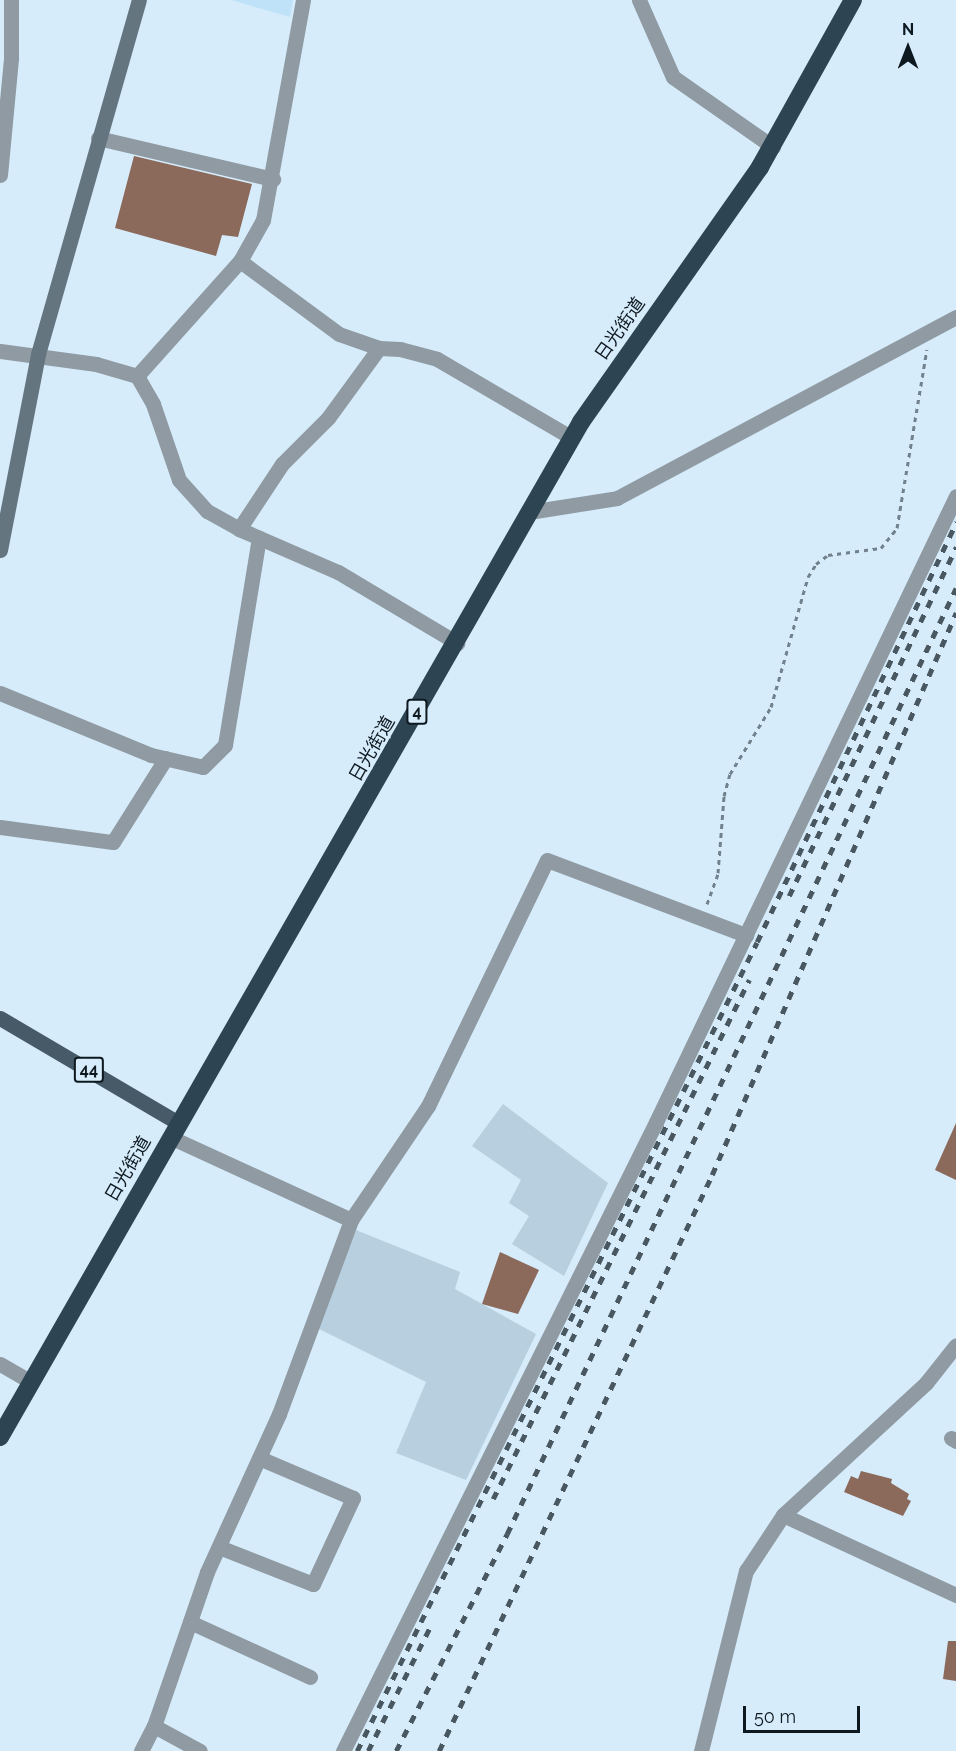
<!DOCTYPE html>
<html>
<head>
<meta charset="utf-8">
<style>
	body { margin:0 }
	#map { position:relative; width:956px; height:1751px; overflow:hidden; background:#d6ecfb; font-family:Raleway,"Noto Sans JP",sans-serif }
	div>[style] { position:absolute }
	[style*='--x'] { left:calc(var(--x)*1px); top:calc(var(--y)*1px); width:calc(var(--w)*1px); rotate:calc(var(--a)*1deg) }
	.built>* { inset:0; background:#bfe2f9 }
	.green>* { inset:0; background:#b8cfdf }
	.building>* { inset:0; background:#8b695b }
	.path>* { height:3px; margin-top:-1.5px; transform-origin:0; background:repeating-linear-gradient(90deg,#72828d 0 4.5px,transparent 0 9px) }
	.street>* { height:15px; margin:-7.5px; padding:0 7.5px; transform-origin:7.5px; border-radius:7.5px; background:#8f9aa2 }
	.secondary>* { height:15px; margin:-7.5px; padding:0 7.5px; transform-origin:7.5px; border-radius:7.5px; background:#647580 }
	.primary>* { height:15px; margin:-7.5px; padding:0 7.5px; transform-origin:7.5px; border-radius:7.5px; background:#465a68 }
	.highway>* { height:18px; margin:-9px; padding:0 9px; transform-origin:9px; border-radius:9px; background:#2d4453 }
	.rail>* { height:4.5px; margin-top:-2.25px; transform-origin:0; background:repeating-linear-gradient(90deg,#495760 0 8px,transparent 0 16px) }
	span { translate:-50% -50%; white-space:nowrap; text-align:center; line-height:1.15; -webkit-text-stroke:5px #d6ecfb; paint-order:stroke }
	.shield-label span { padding:2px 4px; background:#d6ecfb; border:2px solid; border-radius:4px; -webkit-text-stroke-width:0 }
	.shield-label { font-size:16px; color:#0e181f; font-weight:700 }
	.street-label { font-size:18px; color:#0e181f }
	.north { position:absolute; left:878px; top:18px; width:60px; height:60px; -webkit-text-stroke:4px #d6ecfb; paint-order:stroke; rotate:0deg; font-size:16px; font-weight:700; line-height:24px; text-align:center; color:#0e181f }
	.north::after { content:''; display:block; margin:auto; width:21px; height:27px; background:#0e181f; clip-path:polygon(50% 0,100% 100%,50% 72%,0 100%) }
	.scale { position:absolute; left:743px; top:1706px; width:117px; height:27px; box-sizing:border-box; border:3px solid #0e181f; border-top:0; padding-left:8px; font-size:18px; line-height:21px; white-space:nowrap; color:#0e181f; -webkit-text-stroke:4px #d6ecfb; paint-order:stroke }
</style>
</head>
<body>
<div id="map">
	<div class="built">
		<i style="clip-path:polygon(231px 0,293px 0,290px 17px)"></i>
	</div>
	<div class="green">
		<i style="clip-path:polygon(503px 1104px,608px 1183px,564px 1276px,512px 1244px,529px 1216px,509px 1203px,521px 1180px,472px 1146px)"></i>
		<i style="clip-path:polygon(356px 1230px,460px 1272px,455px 1289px,536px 1334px,466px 1480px,396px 1453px,426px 1382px,317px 1328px)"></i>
	</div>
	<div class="building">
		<i style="clip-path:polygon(134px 156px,252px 184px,238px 237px,222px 235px,216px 256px,115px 228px)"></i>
		<i style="clip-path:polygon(956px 1123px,956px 1180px,935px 1170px)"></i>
		<i style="clip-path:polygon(500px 1252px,539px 1270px,518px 1314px,482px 1304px)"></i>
		<i style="clip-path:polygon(861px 1471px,892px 1479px,891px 1483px,909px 1494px,907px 1499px,911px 1501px,903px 1516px,844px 1492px,851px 1476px,858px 1479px)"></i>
		<i style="clip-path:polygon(948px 1641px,956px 1641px,956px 1681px,943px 1679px)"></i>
	</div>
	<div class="path">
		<i style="--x:707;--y:904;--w:33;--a:-70"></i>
		<i style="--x:718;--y:873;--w:77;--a:-85.5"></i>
		<i style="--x:724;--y:796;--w:23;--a:-75"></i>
		<i style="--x:730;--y:774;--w:79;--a:-58.5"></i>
		<i style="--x:771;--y:707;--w:135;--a:-74.1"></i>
		<i style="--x:808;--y:577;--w:15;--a:-58"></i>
		<i style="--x:816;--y:564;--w:15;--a:-37"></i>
		<i style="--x:828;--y:555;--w:53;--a:-7.5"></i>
		<i style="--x:881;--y:548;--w:26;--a:-51"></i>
		<i style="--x:897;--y:528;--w:181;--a:-80.5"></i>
	</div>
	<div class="street">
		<i style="--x:639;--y:0;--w:84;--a:66.2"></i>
		<i style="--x:673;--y:77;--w:122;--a:35"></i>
		<i style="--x:98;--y:138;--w:180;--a:13.2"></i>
		<i style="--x:0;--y:175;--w:118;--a:-84.6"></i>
		<i style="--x:11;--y:58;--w:58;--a:-90"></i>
		<i style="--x:240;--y:261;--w:47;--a:-60.7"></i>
		<i style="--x:263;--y:220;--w:224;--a:-79.7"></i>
		<i style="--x:0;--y:351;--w:97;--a:7.7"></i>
		<i style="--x:96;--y:364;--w:43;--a:16.3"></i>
		<i style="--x:137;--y:376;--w:32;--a:60"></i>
		<i style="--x:153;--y:404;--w:80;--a:71.1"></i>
		<i style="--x:179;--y:480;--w:42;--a:47.9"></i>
		<i style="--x:207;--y:511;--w:37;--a:29"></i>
		<i style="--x:239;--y:529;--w:108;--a:23.5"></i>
		<i style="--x:338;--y:572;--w:139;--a:30.8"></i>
		<i style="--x:137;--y:376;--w:154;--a:-48.2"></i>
		<i style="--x:240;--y:261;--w:123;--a:36.4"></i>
		<i style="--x:339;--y:334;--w:42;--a:19.3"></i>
		<i style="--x:379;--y:348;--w:21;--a:3"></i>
		<i style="--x:400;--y:349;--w:38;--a:15"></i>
		<i style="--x:437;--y:359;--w:156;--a:30.3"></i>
		<i style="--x:529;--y:512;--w:89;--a:-9"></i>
		<i style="--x:617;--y:498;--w:384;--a:-28.1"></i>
		<i style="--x:239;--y:529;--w:78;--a:-56.5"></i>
		<i style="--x:282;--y:464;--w:65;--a:-45"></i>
		<i style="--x:328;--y:418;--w:87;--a:-53.9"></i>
		<i style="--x:0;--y:693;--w:163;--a:22.3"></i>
		<i style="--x:151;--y:755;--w:53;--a:13"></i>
		<i style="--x:203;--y:767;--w:31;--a:-45"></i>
		<i style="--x:225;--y:745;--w:210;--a:-80.7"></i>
		<i style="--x:0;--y:827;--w:114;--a:7.6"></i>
		<i style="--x:113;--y:842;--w:99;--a:-57.8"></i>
		<i style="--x:170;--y:1137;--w:199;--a:24.6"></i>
		<i style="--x:0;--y:1364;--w:36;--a:30"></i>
		<i style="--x:951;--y:1438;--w:6;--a:31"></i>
		<i style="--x:783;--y:1515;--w:191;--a:24.8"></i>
		<i style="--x:219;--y:1547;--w:101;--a:21.5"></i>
		<i style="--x:313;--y:1584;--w:95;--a:-65.1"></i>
		<i style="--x:353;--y:1498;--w:102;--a:-156.9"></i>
		<i style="--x:190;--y:1622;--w:132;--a:24.6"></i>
		<i style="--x:154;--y:1726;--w:52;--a:28.5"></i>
		<i style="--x:141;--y:1751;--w:28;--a:-63"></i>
		<i style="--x:154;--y:1726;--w:163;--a:-71"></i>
		<i style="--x:207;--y:1572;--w:174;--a:-65.5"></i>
		<i style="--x:279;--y:1414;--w:207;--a:-69.6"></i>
		<i style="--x:351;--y:1220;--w:138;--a:-56"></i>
		<i style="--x:428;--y:1106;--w:273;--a:-64.2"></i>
		<i style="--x:547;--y:860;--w:213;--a:20.7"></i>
		<i style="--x:343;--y:1751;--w:703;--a:-63.54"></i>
		<i style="--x:656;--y:1122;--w:694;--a:-64.39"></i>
		<i style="--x:701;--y:1751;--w:186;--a:-76"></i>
		<i style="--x:746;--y:1571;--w:67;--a:-56.5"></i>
		<i style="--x:783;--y:1515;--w:195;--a:-42.7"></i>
		<i style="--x:926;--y:1383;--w:48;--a:-51.7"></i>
	</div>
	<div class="secondary">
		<i style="--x:0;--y:550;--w:200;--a:-79"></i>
		<i style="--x:38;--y:354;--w:368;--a:-74.1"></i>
	</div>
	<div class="primary">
		<i style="--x:0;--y:1018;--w:207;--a:30.5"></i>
	</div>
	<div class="highway">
		<i style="--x:0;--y:1437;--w:1170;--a:-60.21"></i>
		<i style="--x:581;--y:422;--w:312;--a:-54.9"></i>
		<i style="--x:760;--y:167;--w:191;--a:-60.9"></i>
	</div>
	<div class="rail">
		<i style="--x:789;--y:896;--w:387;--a:-64.4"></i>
		<i style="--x:493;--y:1499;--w:579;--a:-63.74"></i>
		<i style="--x:357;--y:1751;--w:902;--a:-63.69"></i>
		<i style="--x:757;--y:942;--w:465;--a:-64.6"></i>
		<i style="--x:368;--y:1751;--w:143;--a:-63.4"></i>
		<i style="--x:396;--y:1751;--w:244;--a:-62.9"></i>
		<i style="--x:507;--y:1534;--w:1047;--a:-64.61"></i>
		<i style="--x:439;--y:1751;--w:637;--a:-64.64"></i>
		<i style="--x:712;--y:1175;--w:613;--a:-66.53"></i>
	</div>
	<div class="shield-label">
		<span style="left:417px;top:712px">4</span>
		<span style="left:89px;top:1070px">44</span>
	</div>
	<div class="street-label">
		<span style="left:620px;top:329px;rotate:-55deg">日光街道</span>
		<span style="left:372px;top:749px;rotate:-60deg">日光街道</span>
		<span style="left:128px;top:1169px;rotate:-60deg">日光街道</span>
	</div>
	<div class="north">N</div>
	<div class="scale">50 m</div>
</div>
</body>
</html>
